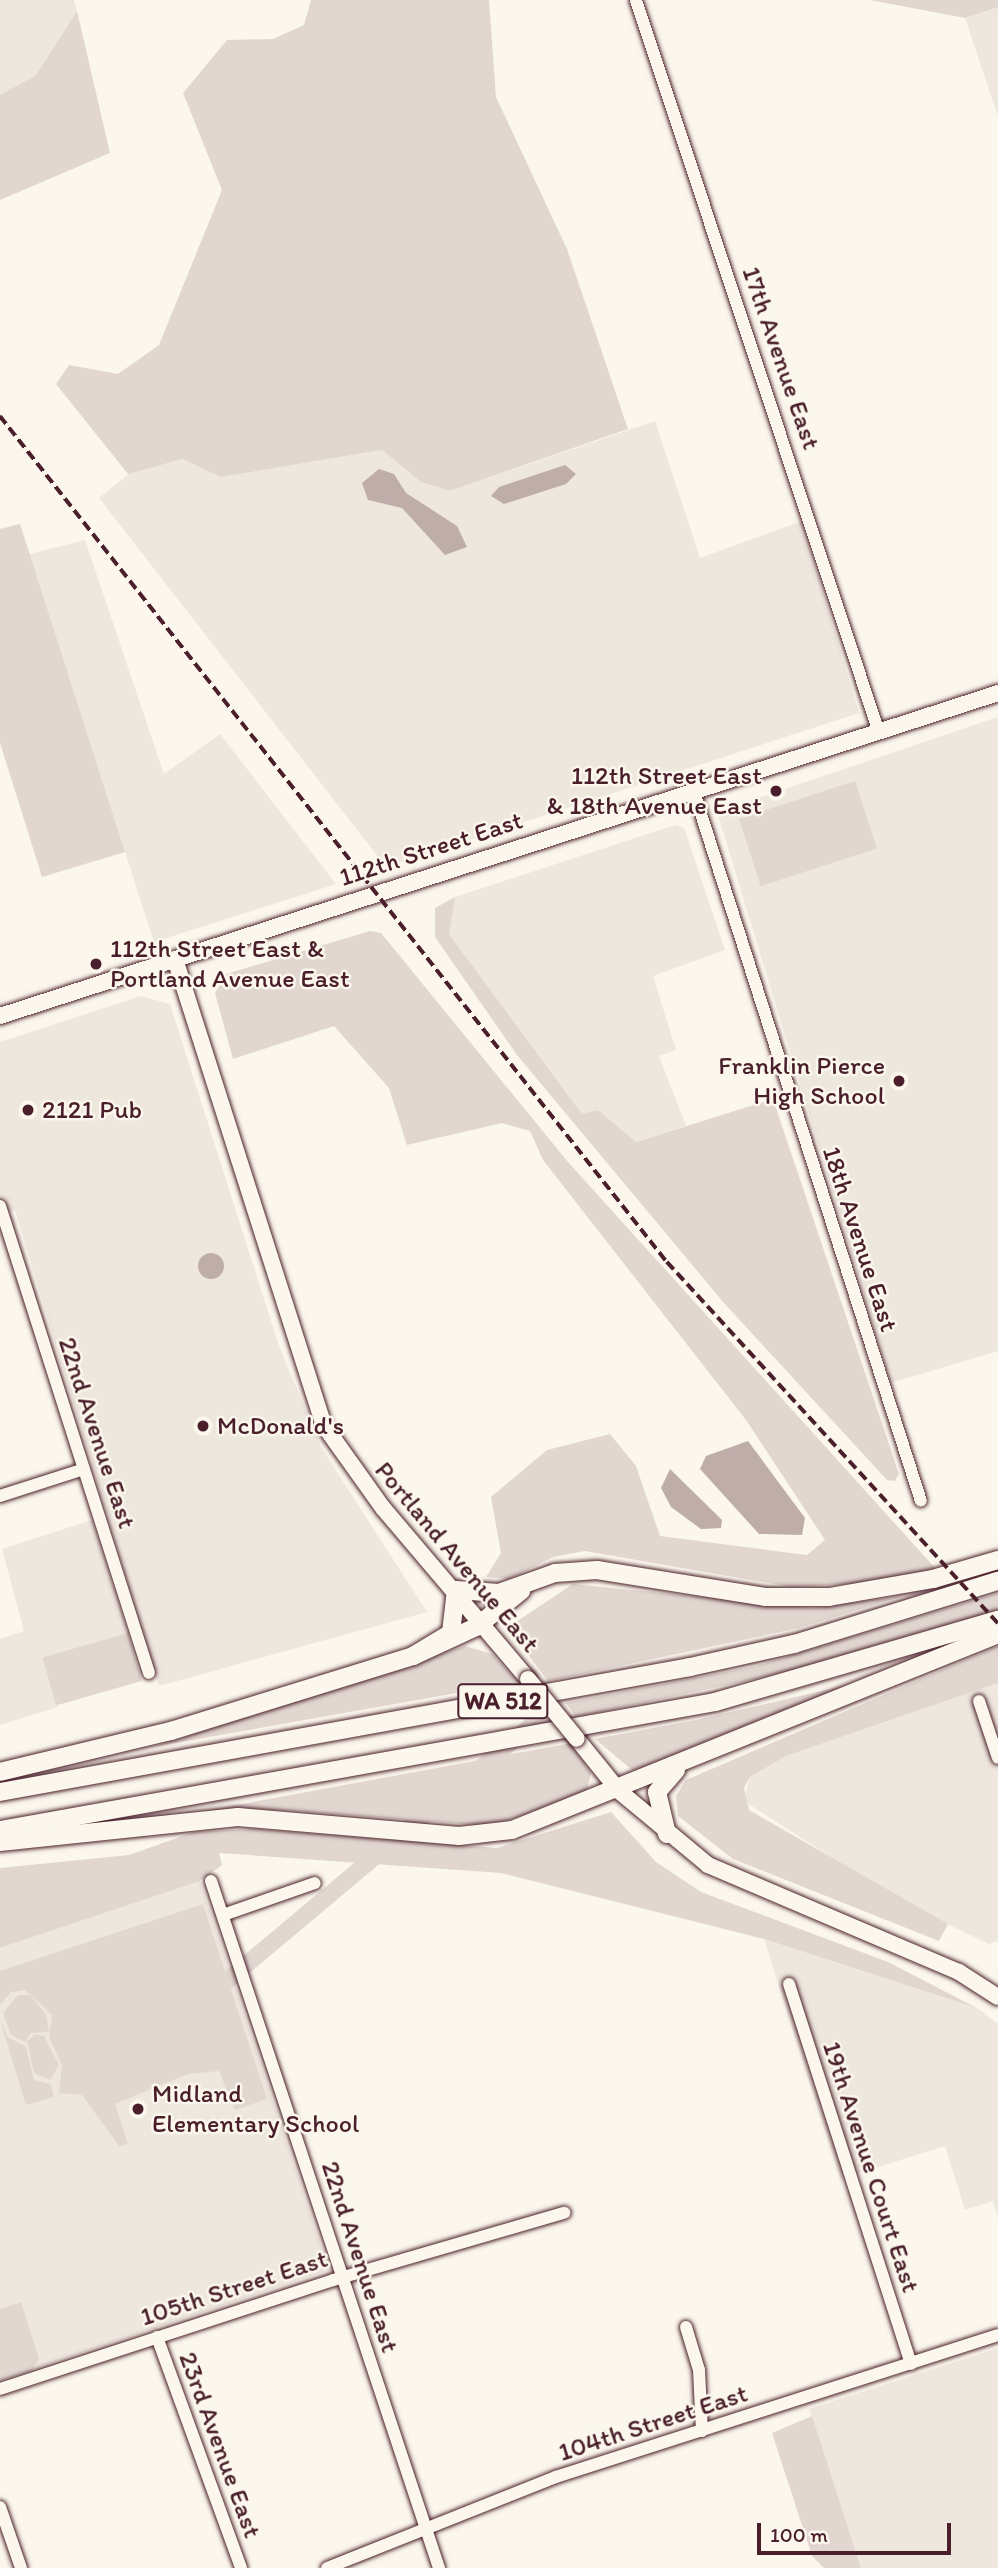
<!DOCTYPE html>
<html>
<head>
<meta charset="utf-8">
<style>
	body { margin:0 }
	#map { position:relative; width:998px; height:2568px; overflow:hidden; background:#fbf7ec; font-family:Itim,sans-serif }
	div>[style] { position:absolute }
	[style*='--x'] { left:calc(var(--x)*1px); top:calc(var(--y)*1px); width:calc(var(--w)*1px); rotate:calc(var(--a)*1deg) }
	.built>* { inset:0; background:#eee7de }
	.green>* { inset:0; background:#e2d7d0; transform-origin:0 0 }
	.water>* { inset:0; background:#bfadaa }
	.round { border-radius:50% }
	.roads { filter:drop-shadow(0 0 2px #4a1f2b) drop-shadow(0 0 2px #4a1f2b) }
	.minor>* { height:12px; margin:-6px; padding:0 6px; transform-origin:6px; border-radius:6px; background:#fbf7ec }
	.major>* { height:16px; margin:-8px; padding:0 8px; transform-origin:8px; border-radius:8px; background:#fbf7ec }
	.highway>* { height:18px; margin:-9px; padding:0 9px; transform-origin:9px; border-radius:9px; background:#fbf7ec }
	.rail>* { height:3.5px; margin-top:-1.75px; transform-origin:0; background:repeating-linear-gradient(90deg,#4a1f2b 0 10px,transparent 0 15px) }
	.bridges { filter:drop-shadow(0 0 2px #4a1f2b) drop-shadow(0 0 2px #4a1f2b) }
	.major-bridge>* { height:16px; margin:-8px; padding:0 8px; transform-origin:8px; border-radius:8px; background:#fbf7ec }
	.dots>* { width:19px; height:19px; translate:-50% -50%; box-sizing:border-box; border:4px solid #fbf7ec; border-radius:50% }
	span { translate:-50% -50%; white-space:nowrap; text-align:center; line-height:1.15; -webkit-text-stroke:5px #fbf7ec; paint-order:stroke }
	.shield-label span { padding:2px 5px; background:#fbf7ec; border:2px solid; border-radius:5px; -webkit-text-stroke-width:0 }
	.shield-label { font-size:24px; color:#4a1f2b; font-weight:700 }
	.street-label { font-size:26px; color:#4a1f2b }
	.poi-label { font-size:26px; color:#4a1f2b }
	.right { translate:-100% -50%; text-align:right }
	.left { translate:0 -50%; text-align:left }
	.scale { position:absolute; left:757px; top:2523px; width:194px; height:32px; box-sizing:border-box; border:4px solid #4a1f2b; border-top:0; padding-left:9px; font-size:21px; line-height:24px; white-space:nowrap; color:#4a1f2b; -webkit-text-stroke:5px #fbf7ec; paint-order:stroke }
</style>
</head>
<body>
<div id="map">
	<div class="built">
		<i style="clip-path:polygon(0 0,74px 0,77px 11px,36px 75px,0 95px)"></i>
		<i style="clip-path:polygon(998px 7px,998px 116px,965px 18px)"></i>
		<i style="clip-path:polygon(655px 421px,700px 558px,802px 521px,859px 713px,386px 867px,99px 498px,136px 468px,182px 459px,222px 477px,382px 450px,421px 482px,450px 491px)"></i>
		<i style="clip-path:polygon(85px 540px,164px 774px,220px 734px,336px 884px,154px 942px,29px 554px)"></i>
		<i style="clip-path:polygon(998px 717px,998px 1351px,891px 1383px,717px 812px)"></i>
		<i style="clip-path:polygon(675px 825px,684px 828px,725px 950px,653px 976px,676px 1050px,659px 1056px,686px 1126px,635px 1142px,598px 1110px,582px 1114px,449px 934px,448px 917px,455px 897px)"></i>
		<i style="clip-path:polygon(141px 996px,170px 1004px,279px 1346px,321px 1447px,427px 1612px,159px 1686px,15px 1210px,0 1214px,0 1042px)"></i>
		<i style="clip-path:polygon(92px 1520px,128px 1633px,44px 1659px,58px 1707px,0 1725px,0 1639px,24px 1631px,2px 1549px)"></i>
		<i style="clip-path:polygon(998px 1683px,998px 1941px,989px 1944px,899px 1901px,744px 1801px,750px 1777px,786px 1756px)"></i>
		<i style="clip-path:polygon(200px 1881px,329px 2270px,0 2380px,0 1948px)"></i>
		<i style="clip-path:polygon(764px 1939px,977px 2008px,998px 2024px,998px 2217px,993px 2201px,965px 2210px,945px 2146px,840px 2179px)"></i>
		<i style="clip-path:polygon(998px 2348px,998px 2568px,861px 2568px,809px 2409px)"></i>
	</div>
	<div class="green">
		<i style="clip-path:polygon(311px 0,489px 0,496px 97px,567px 249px,628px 429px,450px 491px,421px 482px,382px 450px,221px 477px,182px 459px,128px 474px,56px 384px,69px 365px,118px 374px,159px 345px,222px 190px,183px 93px,227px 40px,273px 39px,304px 25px)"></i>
		<i style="clip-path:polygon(870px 0,998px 0,998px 7px,965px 18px)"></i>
		<i style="clip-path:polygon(77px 11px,110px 153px,0 200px,0 95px,36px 75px)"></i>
		<i style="clip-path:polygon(20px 524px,125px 852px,42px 877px,0 743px,0 529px)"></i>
		<i style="left:855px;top:781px;width:71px;height:122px;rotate:72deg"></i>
		<i style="clip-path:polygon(455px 897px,449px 934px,582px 1114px,598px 1110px,636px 1142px,773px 1099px,899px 1474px,895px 1481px,887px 1480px,724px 1303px,517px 1055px,435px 937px,435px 908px)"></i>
		<i style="clip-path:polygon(370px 931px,381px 933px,568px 1162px,936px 1569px,864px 1583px,792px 1587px,585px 1551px,553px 1557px,509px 1579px,486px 1577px,501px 1553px,491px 1497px,547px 1450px,610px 1434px,636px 1466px,660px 1536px,807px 1555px,825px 1540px,746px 1420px,543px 1160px,530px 1131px,502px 1123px,407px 1145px,389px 1088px,334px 1026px,233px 1059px,215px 993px,226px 974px)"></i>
		<i style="clip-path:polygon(573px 1584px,812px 1608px,903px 1596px,799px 1628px,548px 1681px,513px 1635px,513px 1624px)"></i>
		<i style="clip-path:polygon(998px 1593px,998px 1610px,834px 1662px,576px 1717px,566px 1703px,756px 1666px)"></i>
		<i style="left:128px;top:1633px;width:50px;height:89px;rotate:74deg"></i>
		<i style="clip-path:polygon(465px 1646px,492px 1654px,519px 1682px,153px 1747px)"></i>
		<i style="clip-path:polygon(998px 1646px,998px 1683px,786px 1756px,750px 1777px,744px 1788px,749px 1810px,948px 1924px,939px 1941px,733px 1859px,678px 1816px,676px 1796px,686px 1780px)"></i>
		<i style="clip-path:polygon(856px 1683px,636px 1773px,595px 1739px,701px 1719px)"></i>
		<i style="left:540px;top:1707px;width:17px;height:548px;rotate:50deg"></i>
		<i style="clip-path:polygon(572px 1743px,591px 1773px,586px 1794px,490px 1826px,282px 1810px,204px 1811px)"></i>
		<i style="clip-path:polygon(611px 1812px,656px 1862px,701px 1892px,888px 1962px,977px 2008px,764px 1939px,501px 1873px,219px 1853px,222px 1865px,200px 1881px,0 1948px,0 1868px,129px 1855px,194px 1832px,254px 1829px,497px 1848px)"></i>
		<i style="clip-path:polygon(203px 1904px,267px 2099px,235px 2110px,219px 2071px,188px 2074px,115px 2104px,128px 2144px,119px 2146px,82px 2095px,59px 2093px,62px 2065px,49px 2037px,52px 2015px,25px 1990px,11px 1992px,0 2005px,0 1971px)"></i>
		<i style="clip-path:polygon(18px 1995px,30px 1995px,46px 2014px,49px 2032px,31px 2033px,25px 2042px,11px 2035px,3px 2013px)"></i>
		<i style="clip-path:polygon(0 2020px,8px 2037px,26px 2047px,34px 2080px,51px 2084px,54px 2097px,26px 2105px)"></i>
		<i style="clip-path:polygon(35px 2034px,44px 2036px,59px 2065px,50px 2080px,34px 2073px,27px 2041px)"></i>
		<i style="clip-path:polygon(21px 2302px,39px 2359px,31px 2371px,0 2381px,0 2309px)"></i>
		<i style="clip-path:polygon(812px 2416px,861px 2568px,824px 2568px,812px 2556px,772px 2433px)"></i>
	</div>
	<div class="water">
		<i style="clip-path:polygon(565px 465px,576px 474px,566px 484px,504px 504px,491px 496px,499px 487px)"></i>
		<i style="clip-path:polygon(379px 469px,394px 474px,406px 493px,457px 526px,467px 547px,445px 555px,402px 508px,368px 500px,362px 483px)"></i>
		<i class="round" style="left:198px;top:1253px;width:26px;height:26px"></i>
		<i style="clip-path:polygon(748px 1441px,805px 1518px,802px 1535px,759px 1534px,700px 1469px,706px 1456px)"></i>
		<i style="clip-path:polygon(670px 1469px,722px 1520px,721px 1528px,701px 1529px,671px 1507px,661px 1488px)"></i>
	</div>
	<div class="roads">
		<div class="minor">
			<i style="--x:636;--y:0;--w:771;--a:71.64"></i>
			<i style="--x:694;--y:792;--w:744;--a:72.25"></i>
			<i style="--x:0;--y:1206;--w:490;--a:72.3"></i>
			<i style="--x:0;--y:1496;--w:88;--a:-17.8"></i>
			<i style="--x:979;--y:1701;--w:60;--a:71.6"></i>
			<i style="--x:211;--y:1881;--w:724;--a:71.64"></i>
			<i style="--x:223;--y:1915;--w:97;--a:-19.2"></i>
			<i style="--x:789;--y:1984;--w:399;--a:72.2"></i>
			<i style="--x:686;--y:2327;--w:45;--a:73.2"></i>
			<i style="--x:699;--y:2370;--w:61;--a:87.2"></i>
			<i style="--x:157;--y:2337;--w:246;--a:70"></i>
			<i style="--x:0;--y:2389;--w:350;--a:-18.1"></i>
			<i style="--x:333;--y:2280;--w:241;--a:-16.2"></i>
			<i style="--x:0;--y:2507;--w:65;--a:71"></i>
			<i style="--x:327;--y:2568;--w:246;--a:-21.7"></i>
			<i style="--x:556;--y:2477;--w:464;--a:-17.8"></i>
		</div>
		<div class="major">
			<i style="--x:175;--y:959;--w:488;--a:72.3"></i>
			<i style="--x:323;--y:1424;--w:103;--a:54.5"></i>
			<i style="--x:383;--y:1508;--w:224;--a:49.7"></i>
			<i style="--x:0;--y:1016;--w:1049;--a:-17.93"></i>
			<i style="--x:577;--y:1739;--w:67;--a:51.1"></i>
			<i style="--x:619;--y:1791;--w:116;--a:39.7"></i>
			<i style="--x:708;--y:1865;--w:273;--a:23.1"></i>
			<i style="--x:959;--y:1972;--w:46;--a:32.7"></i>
		</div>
		<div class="highway">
			<i style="--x:413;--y:1656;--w:44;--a:-31.2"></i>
			<i style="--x:451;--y:1633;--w:43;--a:-83.4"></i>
			<i style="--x:456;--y:1590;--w:43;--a:4"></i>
			<i style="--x:499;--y:1593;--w:59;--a:-19.7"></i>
			<i style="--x:555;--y:1573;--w:42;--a:-4.1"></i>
			<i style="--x:597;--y:1570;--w:170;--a:9.1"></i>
			<i style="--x:765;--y:1597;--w:64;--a:0"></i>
			<i style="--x:829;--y:1597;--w:106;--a:-9.8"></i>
			<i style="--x:933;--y:1579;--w:68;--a:-16.3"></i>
			<i style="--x:0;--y:1772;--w:176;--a:-13.5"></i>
			<i style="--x:171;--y:1731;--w:253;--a:-17.2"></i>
			<i style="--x:413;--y:1656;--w:69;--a:-24.7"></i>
			<i style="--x:476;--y:1627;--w:58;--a:-38.7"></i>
			<i style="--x:0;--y:1792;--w:701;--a:-10.27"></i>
			<i style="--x:690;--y:1667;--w:107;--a:-12.5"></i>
			<i style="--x:794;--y:1644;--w:214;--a:-17.2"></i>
			<i style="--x:0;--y:1830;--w:726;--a:-10.15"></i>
			<i style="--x:715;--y:1702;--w:295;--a:-16.2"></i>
			<i style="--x:667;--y:1834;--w:43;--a:-103.4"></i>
			<i style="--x:657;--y:1792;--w:29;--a:-49"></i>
			<i style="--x:0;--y:1842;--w:239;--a:-6"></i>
			<i style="--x:238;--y:1817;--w:222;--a:4.9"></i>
			<i style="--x:459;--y:1836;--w:53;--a:-6.5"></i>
			<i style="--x:512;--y:1830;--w:524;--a:-21.96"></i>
		</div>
	</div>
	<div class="rail">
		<i style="--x:0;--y:416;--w:1077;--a:51.75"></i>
		<i style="--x:667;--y:1262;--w:490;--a:47.5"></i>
	</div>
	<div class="bridges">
		<div class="major-bridge">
			<i style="--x:528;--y:1679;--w:77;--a:50.8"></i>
		</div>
	</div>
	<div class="dots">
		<i style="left:776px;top:791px;background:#4a1f2b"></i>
		<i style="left:96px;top:964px;background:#4a1f2b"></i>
		<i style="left:899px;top:1081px;background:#4a1f2b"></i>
		<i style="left:28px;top:1110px;background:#4a1f2b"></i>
		<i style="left:203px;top:1426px;background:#4a1f2b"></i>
		<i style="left:138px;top:2109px;background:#4a1f2b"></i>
	</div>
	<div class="shield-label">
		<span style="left:503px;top:1701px">WA 512</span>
	</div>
	<div class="street-label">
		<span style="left:781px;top:358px;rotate:71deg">17th Avenue East</span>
		<span style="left:431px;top:849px;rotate:-18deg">112th Street East</span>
		<span style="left:860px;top:1239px;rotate:72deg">18th Avenue East</span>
		<span style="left:97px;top:1433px;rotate:72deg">22nd Avenue East</span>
		<span style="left:457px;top:1557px;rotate:50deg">Portland Avenue East</span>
		<span style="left:871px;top:2167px;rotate:72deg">19th Avenue Court East</span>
		<span style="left:360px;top:2257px;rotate:72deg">22nd Avenue East</span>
		<span style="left:234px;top:2288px;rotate:-18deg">105th Street East</span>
		<span style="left:653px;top:2423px;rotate:-18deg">104th Street East</span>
		<span style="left:220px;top:2445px;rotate:70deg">23rd Avenue East</span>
	</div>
	<div class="poi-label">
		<span class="right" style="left:762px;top:791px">112th Street East<br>&amp; 18th Avenue East</span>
		<span class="left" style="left:110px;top:964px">112th Street East &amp;<br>Portland Avenue East</span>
		<span class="right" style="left:885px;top:1081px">Franklin Pierce<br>High School</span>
		<span class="left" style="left:42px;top:1110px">2121 Pub</span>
		<span class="left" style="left:217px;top:1426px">McDonald's</span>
		<span class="left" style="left:152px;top:2109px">Midland<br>Elementary School</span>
	</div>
	<div class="scale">100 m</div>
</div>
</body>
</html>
